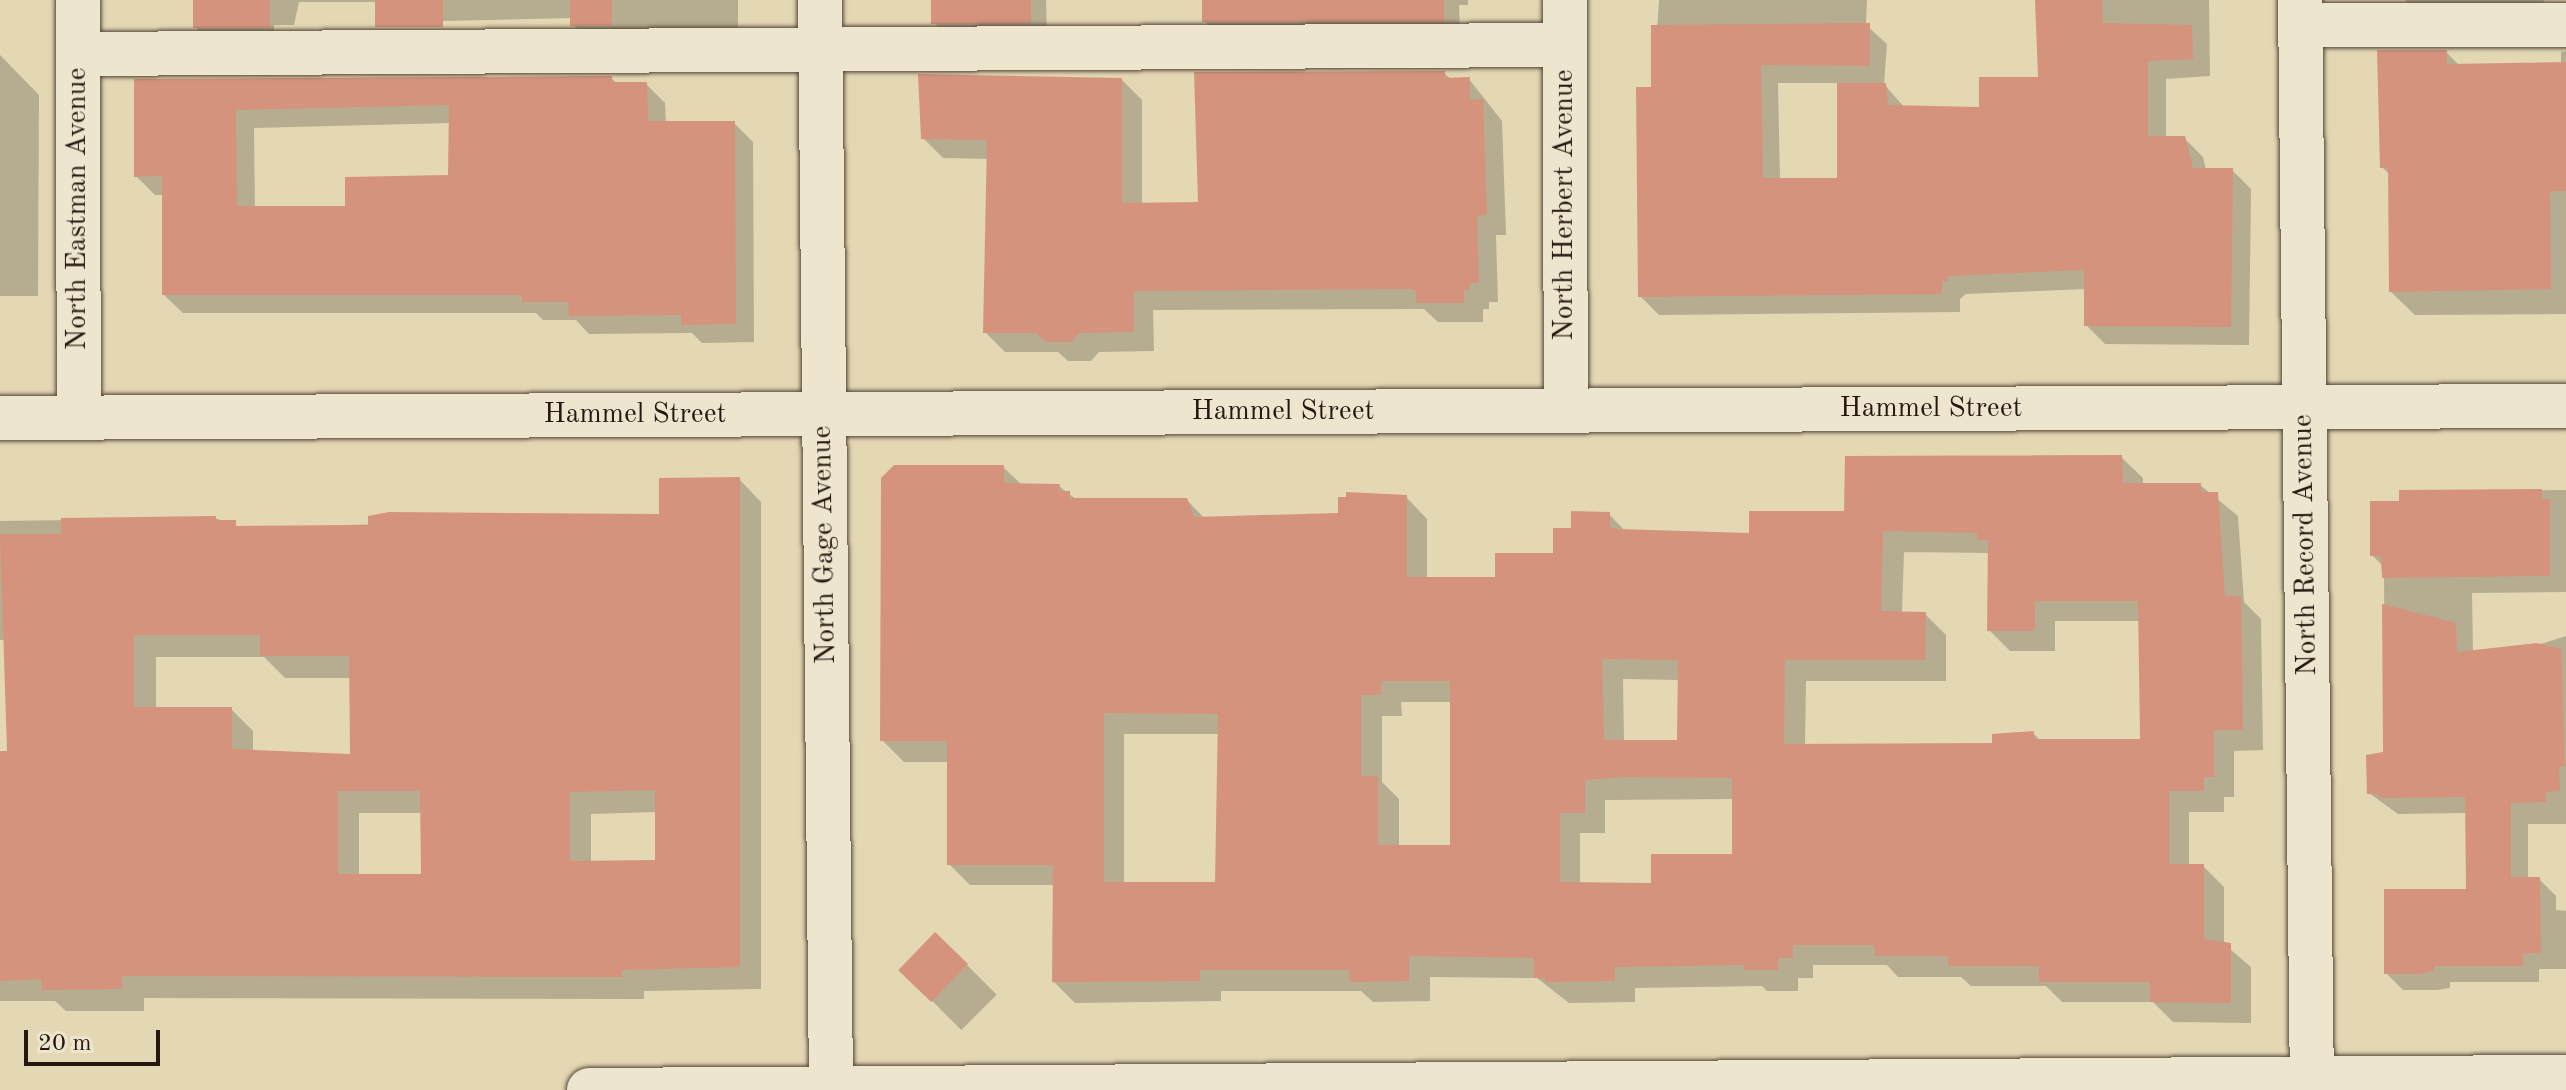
<!DOCTYPE html>
<html>
<head>
<meta charset="utf-8">
<style>
	body { margin:0 }
	#map { position:relative; width:2566px; height:1090px; overflow:hidden; background:#e4d7b3; font-family:"Old Standard TT",serif }
	div>[style] { position:absolute }
	[style*='--x'] { left:calc(var(--x)*1px); top:calc(var(--y)*1px); width:calc(var(--w)*1px); rotate:calc(var(--a)*1deg) }
	.shadow>* { inset:0; background:#0003; transform-origin:0 0 }
	.building>* { inset:0; background:#d5937d; transform-origin:0 0 }
	.roads { filter:drop-shadow(0 0 2px #544738) drop-shadow(0 0 2px #544738) }
	.minor>* { height:44px; margin:-22px; padding:0 22px; transform-origin:22px; border-radius:22px; background:#ede5ce }
	span { translate:-50% -50%; white-space:nowrap; text-align:center; line-height:1.15; -webkit-text-stroke:6px #ede5ce; paint-order:stroke }
	.street-label { font-size:28px; color:#24170f }
	.scale { position:absolute; left:24px; top:1030px; width:136px; height:36px; box-sizing:border-box; border:4px solid #24170f; border-top:0; padding-left:10px; font-size:24px; line-height:28px; white-space:nowrap; color:#24170f; -webkit-text-stroke:6px #ede5ce; paint-order:stroke }
</style>
</head>
<body>
<div id="map">
	<div class="shadow">
		<i style="clip-path:polygon(193px 0,738px 0,738px 31px,597px 49px,573px 25px,573px 18px,401px 22px,381px 2px,299px 2px,294px 25px,274px 25px,274px 51px,219px 52px,195px 27px)"></i>
		<i style="clip-path:polygon(933px 0,1046px 0,1047px 39px,951px 40px,934px 23px)"></i>
		<i style="clip-path:polygon(1204px 0,1468px 0,1468px 5px,1459px 5px,1460px 37px,1221px 38px,1204px 21px)"></i>
		<i style="clip-path:polygon(evenodd,1659px 0,1867px 0,1866px 25px,1887px 44px,1884px 84px,1904px 107px,1981px 109px,2040px 79px,2037px 0,2209px 0,2210px 76px,2166px 79px,2166px 138px,2184px 138px,2203px 157px,2206px 170px,2232px 170px,2251px 189px,2249px 345px,2105px 344px,2086px 325px,2086px 289px,1966px 294px,1960px 299px,1960px 312px,1659px 315px,1640px 296px,1659px 0,1778px 83px,1839px 83px,1839px 180px,1780px 180px,1778px 83px)"></i>
		<i style="clip-path:polygon(2405px 0,2545px 0,2524px 24px,2437px 32px)"></i>
		<i style="clip-path:polygon(2566px 51px,2566px 314px,2415px 315px,2391px 292px,2390px 175px,2382px 167px,2446px 52px,2460px 66px,2561px 64px,2561px 52px)"></i>
		<i style="clip-path:polygon(0 55px,39px 95px,38px 296px,0 296px)"></i>
		<i style="clip-path:polygon(1444px 73px,1452px 80px,1469px 79px,1502px 121px,1506px 235px,1496px 235px,1498px 302px,1489px 302px,1489px 309px,1483px 309px,1483px 322px,1438px 322px,1424px 309px,1153px 310px,1154px 351px,1099px 352px,1091px 361px,1068px 361px,1058px 352px,1005px 352px,985px 332px,989px 159px,943px 158px,923px 138px,1122px 80px,1142px 100px,1142px 205px,1200px 204px)"></i>
		<i style="clip-path:polygon(evenodd,611px 78px,618px 84px,646px 84px,665px 103px,666px 123px,734px 123px,753px 142px,754px 342px,702px 343px,692px 333px,589px 334px,576px 320px,543px 320px,536px 313px,183px 313px,164px 295px,164px 195px,155px 195px,136px 176px,136px 81px,611px 78px,451px 123px,450px 177px,347px 208px,255px 208px,254px 128px,451px 123px)"></i>
		<i style="clip-path:polygon(evenodd,2121px 457px,2143px 478px,2143px 485px,2200px 485px,2238px 516px,2244px 602px,2261px 619px,2263px 750px,2234px 751px,2234px 797px,2224px 797px,2224px 812px,2189px 812px,2189px 866px,2203px 866px,2224px 887px,2224px 944px,2251px 967px,2251px 1023px,2173px 1022px,2153px 1002px,2062px 1002px,2046px 986px,1971px 986px,1961px 977px,1898px 977px,1887px 965px,1813px 965px,1813px 978px,1798px 978px,1798px 991px,1767px 991px,1762px 986px,1635px 988px,1635px 1002px,1569px 1003px,1537px 978px,1430px 977px,1430px 1001px,1373px 1002px,1361px 991px,1221px 991px,1221px 1001px,1075px 1003px,1054px 982px,1055px 885px,970px 885px,949px 864px,949px 762px,904px 762px,882px 740px,1003px 467px,1022px 485px,1059px 486px,1077px 500px,1187px 500px,1205px 519px,1340px 515px,1406px 497px,1427px 519px,1427px 579px,1497px 579px,1555px 555px,1573px 530px,1609px 514px,1626px 532px,1751px 535px,2121px 457px,1904px 552px,1990px 553px,1989px 630px,2010px 651px,2055px 651px,2055px 621px,2140px 621px,2142px 741px,2041px 741px,2033px 733px,1994px 745px,1805px 746px,1806px 681px,1946px 681px,1946px 635px,1925px 614px,1902px 613px,1904px 552px,2121px 457px,1623px 679px,1680px 680px,1679px 742px,1624px 742px,1623px 679px,2121px 457px,1401px 702px,1452px 702px,1452px 847px,1399px 847px,1399px 799px,1382px 782px,1382px 716px,1402px 716px,1401px 702px,2121px 457px,1124px 734px,1220px 734px,1217px 884px,1124px 884px,1124px 734px,2121px 457px,1734px 799px,1734px 856px,1653px 885px,1580px 884px,1580px 833px,1605px 833px,1605px 800px,1734px 799px)"></i>
		<i style="clip-path:polygon(evenodd,739px 479px,761px 502px,761px 989px,644px 991px,644px 999px,144px 998px,144px 1011px,66px 1011px,55px 1001px,0 1001px,0 753px,9px 753px,5px 640px,0 640px,0 521px,215px 518px,241px 528px,661px 516px,739px 479px,156px 657px,264px 657px,285px 678px,351px 678px,352px 756px,253px 752px,253px 731px,231px 709px,156px 709px,156px 657px,739px 479px,657px 812px,657px 862px,591px 863px,591px 814px,657px 812px,739px 479px,359px 813px,422px 813px,423px 876px,359px 876px,359px 813px)"></i>
		<i style="clip-path:polygon(2566px 490px,2566px 592px,2472px 593px,2473px 652px,2525px 649px,2566px 636px,2566px 824px,2528px 824px,2528px 879px,2539px 879px,2556px 896px,2556px 910px,2566px 911px,2566px 969px,2539px 969px,2539px 982px,2450px 982px,2450px 988px,2437px 990px,2403px 990px,2386px 973px,2468px 891px,2467px 813px,2398px 814px,2369px 793px,2385px 753px,2384px 567px,2372px 555px,2401px 503px,2401px 492px)"></i>
		<i style="left:967px;top:965px;width:42px;height:50px;rotate:45deg"></i>
	</div>
	<div class="building">
		<i style="left:193px;top:0;width:77px;height:28px"></i>
		<i style="left:375px;top:0;width:68px;height:27px"></i>
		<i style="left:570px;top:0;width:42px;height:26px"></i>
		<i style="left:931px;top:0;width:100px;height:24px"></i>
		<i style="left:1202px;top:0;width:242px;height:22px"></i>
		<i style="clip-path:polygon(2035px 0,2102px 0,2103px 23px,2192px 25px,2193px 59px,2148px 61px,2148px 136px,2185px 136px,2193px 168px,2233px 168px,2231px 327px,2084px 326px,2084px 270px,1948px 276px,1948px 281px,1942px 281px,1942px 294px,1638px 297px,1636px 87px,1651px 87px,1651px 25px,1870px 23px,1870px 66px,1761px 65px,1763px 178px,1837px 178px,1837px 83px,1886px 83px,1888px 105px,1979px 107px,1979px 77px,2038px 77px)"></i>
		<i style="clip-path:polygon(2377px 50px,2447px 50px,2447px 64px,2566px 62px,2566px 191px,2550px 191px,2551px 289px,2389px 292px,2388px 168px,2380px 168px)"></i>
		<i style="clip-path:polygon(1445px 71px,1445px 78px,1470px 77px,1470px 100px,1483px 99px,1487px 215px,1477px 216px,1479px 283px,1470px 283px,1470px 290px,1464px 290px,1464px 303px,1416px 303px,1416px 291px,1410px 289px,1134px 291px,1134px 332px,1079px 333px,1071px 342px,1046px 342px,1036px 333px,983px 333px,987px 140px,921px 139px,918px 74px,1122px 78px,1122px 203px,1198px 202px,1194px 72px)"></i>
		<i style="clip-path:polygon(evenodd,612px 76px,612px 82px,647px 82px,648px 121px,735px 121px,736px 324px,681px 325px,681px 315px,569px 316px,568px 302px,522px 302px,522px 295px,162px 295px,162px 176px,134px 177px,134px 79px,612px 76px,449px 105px,448px 175px,345px 177px,345px 206px,237px 206px,236px 110px,449px 105px)"></i>
		<i style="clip-path:polygon(evenodd,2122px 455px,2123px 483px,2201px 483px,2201px 492px,2218px 492px,2225px 596px,2241px 596px,2243px 730px,2214px 730px,2214px 777px,2204px 777px,2204px 791px,2169px 791px,2169px 864px,2204px 864px,2204px 939px,2231px 943px,2231px 1003px,2150px 1002px,2150px 982px,2039px 982px,2039px 966px,1948px 966px,1948px 956px,1875px 956px,1874px 945px,1793px 945px,1793px 958px,1778px 958px,1778px 970px,1744px 970px,1744px 965px,1615px 967px,1615px 981px,1545px 982px,1545px 978px,1534px 978px,1534px 958px,1409px 956px,1409px 981px,1350px 982px,1349px 970px,1200px 970px,1200px 981px,1052px 982px,1053px 865px,947px 865px,947px 741px,880px 741px,881px 478px,894px 465px,1004px 465px,1004px 483px,1060px 484px,1059px 491px,1070px 491px,1070px 498px,1187px 498px,1194px 517px,1338px 513px,1338px 497px,1346px 497px,1346px 492px,1407px 495px,1407px 577px,1495px 577px,1495px 553px,1553px 553px,1553px 528px,1571px 528px,1571px 511px,1610px 512px,1610px 528px,1618px 529px,1749px 533px,1749px 511px,1844px 511px,1845px 456px,2122px 455px,1883px 531px,1977px 533px,1977px 540px,1988px 540px,1987px 631px,2035px 631px,2035px 601px,2138px 601px,2140px 739px,2034px 739px,2034px 731px,1992px 734px,1992px 743px,1784px 744px,1785px 660px,1925px 660px,1926px 612px,1881px 611px,1883px 531px,2122px 455px,1602px 659px,1678px 660px,1677px 740px,1604px 740px,1602px 659px,2122px 455px,1381px 681px,1450px 681px,1450px 845px,1378px 845px,1378px 776px,1361px 776px,1361px 695px,1381px 695px,1381px 681px,2122px 455px,1104px 713px,1218px 714px,1215px 882px,1104px 882px,1104px 713px,2122px 455px,1624px 777px,1732px 778px,1732px 854px,1651px 854px,1651px 883px,1560px 882px,1560px 813px,1585px 813px,1585px 780px,1624px 777px)"></i>
		<i style="clip-path:polygon(evenodd,740px 477px,740px 967px,622px 970px,622px 977px,122px 976px,122px 989px,42px 990px,41px 979px,0 981px,0 751px,7px 751px,0 534px,61px 534px,61px 518px,216px 516px,216px 520px,236px 520px,236px 526px,368px 525px,368px 516px,389px 512px,659px 514px,659px 478px,740px 477px,134px 635px,260px 635px,260px 656px,349px 656px,350px 754px,232px 749px,232px 707px,134px 707px,134px 635px,740px 477px,655px 790px,655px 860px,570px 861px,570px 792px,655px 790px,740px 477px,338px 791px,420px 791px,421px 874px,338px 874px,338px 791px)"></i>
		<i style="clip-path:polygon(2542px 489px,2542px 499px,2550px 499px,2550px 576px,2382px 578px,2381px 556px,2370px 556px,2370px 501px,2399px 501px,2399px 490px)"></i>
		<i style="clip-path:polygon(2382px 604px,2456px 623px,2457px 652px,2537px 643px,2561px 649px,2565px 766px,2559px 767px,2560px 791px,2546px 792px,2546px 802px,2511px 803px,2511px 877px,2540px 877px,2541px 953px,2523px 953px,2523px 966px,2434px 966px,2434px 971px,2419px 974px,2384px 974px,2384px 889px,2466px 889px,2465px 797px,2379px 798px,2379px 794px,2367px 794px,2366px 755px,2383px 752px)"></i>
		<i style="left:935px;top:932px;width:46px;height:53px;rotate:44deg"></i>
	</div>
	<div class="roads">
		<div class="minor">
			<i style="--x:78;--y:0;--w:417;--a:89.9"></i>
			<i style="--x:820;--y:0;--w:1090;--a:89.42"></i>
			<i style="--x:1565;--y:0;--w:411;--a:89.9"></i>
			<i style="--x:2300;--y:0;--w:1090;--a:89.37"></i>
			<i style="--x:2301;--y:25;--w:265;--a:0"></i>
			<i style="--x:78;--y:54;--w:1487;--a:-0.35"></i>
			<i style="--x:0;--y:418;--w:2566;--a:-0.27"></i>
			<i style="--x:589;--y:1090;--w:1977;--a:-0.38"></i>
		</div>
	</div>
	<div class="street-label">
		<span style="left:1565px;top:205px;rotate:-90deg">North Herbert Avenue</span>
		<span style="left:78px;top:209px;rotate:-90deg">North Eastman Avenue</span>
		<span style="left:1931px;top:409px">Hammel Street</span>
		<span style="left:1283px;top:412px">Hammel Street</span>
		<span style="left:635px;top:415px">Hammel Street</span>
		<span style="left:825px;top:545px;rotate:-91deg">North Gage Avenue</span>
		<span style="left:2306px;top:545px;rotate:-91deg">North Record Avenue</span>
	</div>
	<div class="scale">20 m</div>
</div>
</body>
</html>
